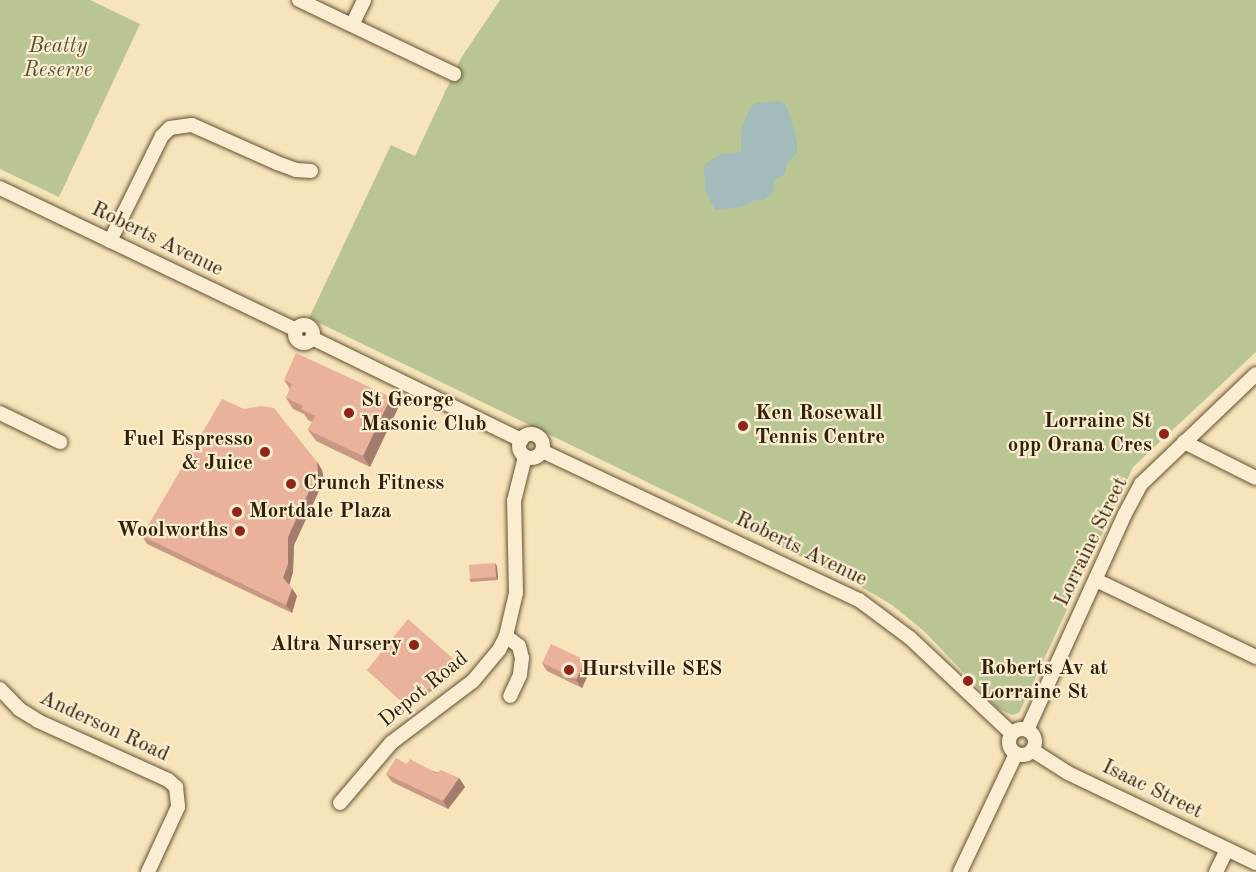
<!DOCTYPE html>
<html>
<head>
<meta charset="utf-8">
<style>
	body { margin:0 }
	#map { position:relative; width:1256px; height:872px; overflow:hidden; background:#f8e4ba; font-family:"Old Standard TT",serif }
	div>[style] { position:absolute }
	[style*='--x'] { left:calc(var(--x)*1px); top:calc(var(--y)*1px); width:calc(var(--w)*1px); rotate:calc(var(--a)*1deg) }
	.green>* { inset:0; background:#b9c593 }
	.water>* { inset:0; background:#a3bcbb }
	.roads { filter:drop-shadow(0 0 2px #645132) drop-shadow(0 0 2px #645132) }
	.minor>* { height:14px; margin:-7px; padding:0 7px; transform-origin:7px; border-radius:7px; background:#faedd2 }
	.minor>.ring { margin:-7px; padding:0; box-sizing:content-box; background:none; border:14px solid #faedd2; border-radius:50% }
	.wall>* { inset:0; background:#c99885 }
	.shaded-wall>* { inset:0; background:#a47c6c }
	.building>* { inset:0; background:#eab19b; transform-origin:0 0 }
	.dots>* { width:16px; height:16px; translate:-50% -50%; box-sizing:border-box; border:3px solid #faedd2; border-radius:50% }
	span { translate:-50% -50%; white-space:nowrap; text-align:center; line-height:1.15; -webkit-text-stroke:4.5px #faedd2; paint-order:stroke }
	.park-label { font-size:21px; color:#5a522f; font-style:italic }
	.street-label { font-size:21px; color:#322004 }
	.poi-label { font-size:21px; color:#322004; font-weight:700 }
	.left { translate:0 -50%; text-align:left }
	.right { translate:-100% -50%; text-align:right }
</style>
</head>
<body>
<div id="map">
	<div class="green">
		<i style="clip-path:polygon(0 0,90px 0,140px 24px,59px 197px,0 169px)"></i>
		<i style="clip-path:polygon(500px 0,1256px 0,1256px 352px,1133px 467px,1019px 713px,1012px 715px,997px 708px,925px 632px,892px 605px,853px 582px,309px 318px,391px 145px,415px 156px,461px 58px)"></i>
	</div>
	<div class="water">
		<i style="clip-path:polygon(779px 101px,785px 104px,790px 115px,797px 142px,797px 153px,787px 163px,784px 175px,775px 179px,773px 193px,764px 200px,754px 200px,742px 207px,715px 210px,705px 190px,704px 165px,721px 154px,741px 152px,741px 132px,749px 109px,755px 103px)"></i>
	</div>
	<div class="roads">
		<div class="minor">
			<i style="--x:299;--y:0;--w:172;--a:25.5"></i>
			<i style="--x:352;--y:25;--w:28;--a:-64"></i>
			<i style="--x:0;--y:188;--w:328;--a:25.6"></i>
			<i style="--x:110;--y:241;--w:117;--a:-63.7"></i>
			<i style="--x:162;--y:136;--w:11;--a:-45"></i>
			<i style="--x:170;--y:128;--w:22;--a:-8"></i>
			<i style="--x:192;--y:125;--w:93;--a:24.1"></i>
			<i style="--x:277;--y:163;--w:20;--a:20"></i>
			<i style="--x:296;--y:170;--w:15;--a:4"></i>
			<i class="ring" style="left:295px;top:325px;width:4px;height:4px"></i>
			<i style="--x:312;--y:338;--w:233;--a:26"></i>
			<i style="--x:0;--y:413;--w:67;--a:25.8"></i>
			<i class="ring" style="left:519px;top:434px;width:10px;height:10px"></i>
			<i style="--x:1184;--y:442;--w:80;--a:26.6"></i>
			<i style="--x:542;--y:451;--w:350;--a:25.2"></i>
			<i style="--x:859;--y:600;--w:64;--a:36.7"></i>
			<i style="--x:910;--y:638;--w:139;--a:43.2"></i>
			<i style="--x:1096;--y:580;--w:178;--a:25.7"></i>
			<i style="--x:506;--y:636;--w:16;--a:38"></i>
			<i style="--x:519;--y:646;--w:12;--a:76"></i>
			<i style="--x:522;--y:658;--w:17;--a:97"></i>
			<i style="--x:520;--y:675;--w:23;--a:115"></i>
			<i style="--x:0;--y:689;--w:28;--a:46"></i>
			<i style="--x:19;--y:709;--w:22;--a:32"></i>
			<i style="--x:38;--y:721;--w:143;--a:24.4"></i>
			<i style="--x:168;--y:780;--w:11;--a:41"></i>
			<i style="--x:176;--y:787;--w:20;--a:84"></i>
			<i style="--x:178;--y:807;--w:72;--a:114.8"></i>
			<i class="ring" style="left:1009px;top:729px;width:12px;height:12px"></i>
			<i style="--x:1027;--y:730;--w:237;--a:-65.6"></i>
			<i style="--x:1125;--y:514;--w:34;--a:-62"></i>
			<i style="--x:1141;--y:484;--w:159;--a:-43.7"></i>
			<i style="--x:1032;--y:750;--w:43;--a:32.6"></i>
			<i style="--x:1068;--y:773;--w:208;--a:25.6"></i>
			<i style="--x:340;--y:803;--w:79;--a:-49.6"></i>
			<i style="--x:391;--y:743;--w:103;--a:-37.1"></i>
			<i style="--x:473;--y:681;--w:40;--a:-50"></i>
			<i style="--x:499;--y:650;--w:16;--a:-63"></i>
			<i style="--x:506;--y:636;--w:44;--a:-76.9"></i>
			<i style="--x:516;--y:593;--w:92;--a:-91.2"></i>
			<i style="--x:514;--y:501;--w:45;--a:-76"></i>
			<i style="--x:960;--y:872;--w:131;--a:-64.6"></i>
			<i style="--x:1216;--y:872;--w:25;--a:-64"></i>
		</div>
	</div>
	<div class="wall">
		<i style="clip-path:polygon(284px 380px,391px 397px,398px 408px,370px 467px,316px 441px,308px 430px,312px 422px,308px 420px,304px 414px,293px 409px,286px 398px,290px 389px)"></i>
		<i style="clip-path:polygon(317px 462px,322px 470px,324px 480px,294px 545px,293px 572px,289px 585px,297px 596px,292px 613px,147px 544px,142px 536px)"></i>
		<i style="clip-path:polygon(497px 566px,498px 580px,471px 582px,469px 579px)"></i>
		<i style="clip-path:polygon(586px 660px,591px 668px,582px 688px,547px 671px,542px 663px)"></i>
		<i style="clip-path:polygon(460px 665px,462px 668px,409px 708px,367px 670px)"></i>
		<i style="clip-path:polygon(407px 764px,459px 778px,465px 787px,448px 809px,392px 782px,386px 774px)"></i>
	</div>
	<div class="shaded-wall">
		<i style="clip-path:polygon(391px 397px,398px 408px,370px 467px,363px 456px)"></i>
		<i style="clip-path:polygon(317px 462px,322px 470px,324px 480px,294px 545px,293px 572px,289px 586px,283px 578px,288px 537px)"></i>
		<i style="clip-path:polygon(495px 563px,497px 566px,498px 580px,496px 577px)"></i>
		<i style="clip-path:polygon(292px 588px,297px 596px,292px 613px,286px 605px)"></i>
		<i style="clip-path:polygon(586px 660px,591px 668px,582px 688px,576px 680px)"></i>
		<i style="clip-path:polygon(459px 778px,465px 787px,448px 809px,443px 801px)"></i>
	</div>
	<div class="building">
		<i style="clip-path:polygon(296px 353px,391px 397px,363px 456px,308px 430px,315px 416px,301px 409px,303px 406px,286px 398px,292px 384px,284px 380px)"></i>
		<i style="clip-path:polygon(222px 399px,244px 409px,261px 406px,274px 408px,317px 462px,318px 472px,288px 537px,288px 564px,283px 578px,292px 588px,286px 605px,142px 536px)"></i>
		<i style="left:495px;top:563px;width:14px;height:26px;rotate:86deg"></i>
		<i style="clip-path:polygon(408px 619px,460px 665px,407px 705px,367px 670px)"></i>
		<i style="left:551px;top:644px;width:38px;height:21px;rotate:25deg"></i>
		<i style="clip-path:polygon(396px 758px,407px 764px,410px 759px,436px 773px,441px 770px,459px 778px,443px 801px,386px 774px)"></i>
	</div>
	<div class="dots">
		<i style="left:349px;top:413px;background:#8f2418"></i>
		<i style="left:743px;top:426px;background:#8f2418"></i>
		<i style="left:1164px;top:434px;background:#8f2418"></i>
		<i style="left:265px;top:452px;background:#8f2418"></i>
		<i style="left:291px;top:484px;background:#8f2418"></i>
		<i style="left:237px;top:512px;background:#8f2418"></i>
		<i style="left:240px;top:531px;background:#8f2418"></i>
		<i style="left:414px;top:645px;background:#8f2418"></i>
		<i style="left:569px;top:670px;background:#8f2418"></i>
		<i style="left:968px;top:681px;background:#8f2418"></i>
	</div>
	<div class="park-label">
		<span style="left:58px;top:59px">Beatty<br>Reserve</span>
	</div>
	<div class="street-label">
		<span style="left:157px;top:240px;rotate:26deg">Roberts Avenue</span>
		<span style="left:1092px;top:542px;rotate:-64deg">Lorraine Street</span>
		<span style="left:801px;top:550px;rotate:26deg">Roberts Avenue</span>
		<span style="left:424px;top:690px;rotate:-39deg">Depot Road</span>
		<span style="left:104px;top:727px;rotate:25deg">Anderson Road</span>
		<span style="left:1152px;top:790px;rotate:26deg">Isaac Street</span>
	</div>
	<div class="poi-label">
		<span class="left" style="left:361px;top:413px">St George<br>Masonic Club</span>
		<span class="left" style="left:755px;top:426px">Ken Rosewall<br>Tennis Centre</span>
		<span class="right" style="left:1152px;top:434px">Lorraine St<br>opp Orana Cres</span>
		<span class="right" style="left:253px;top:452px">Fuel Espresso<br>&amp; Juice</span>
		<span class="left" style="left:303px;top:484px">Crunch Fitness</span>
		<span class="left" style="left:249px;top:512px">Mortdale Plaza</span>
		<span class="right" style="left:228px;top:531px">Woolworths</span>
		<span class="right" style="left:402px;top:645px">Altra Nursery</span>
		<span class="left" style="left:980px;top:681px">Roberts Av at<br>Lorraine St</span>
		<span class="left" style="left:581px;top:670px">Hurstville SES</span>
	</div>
</div>
</body>
</html>
